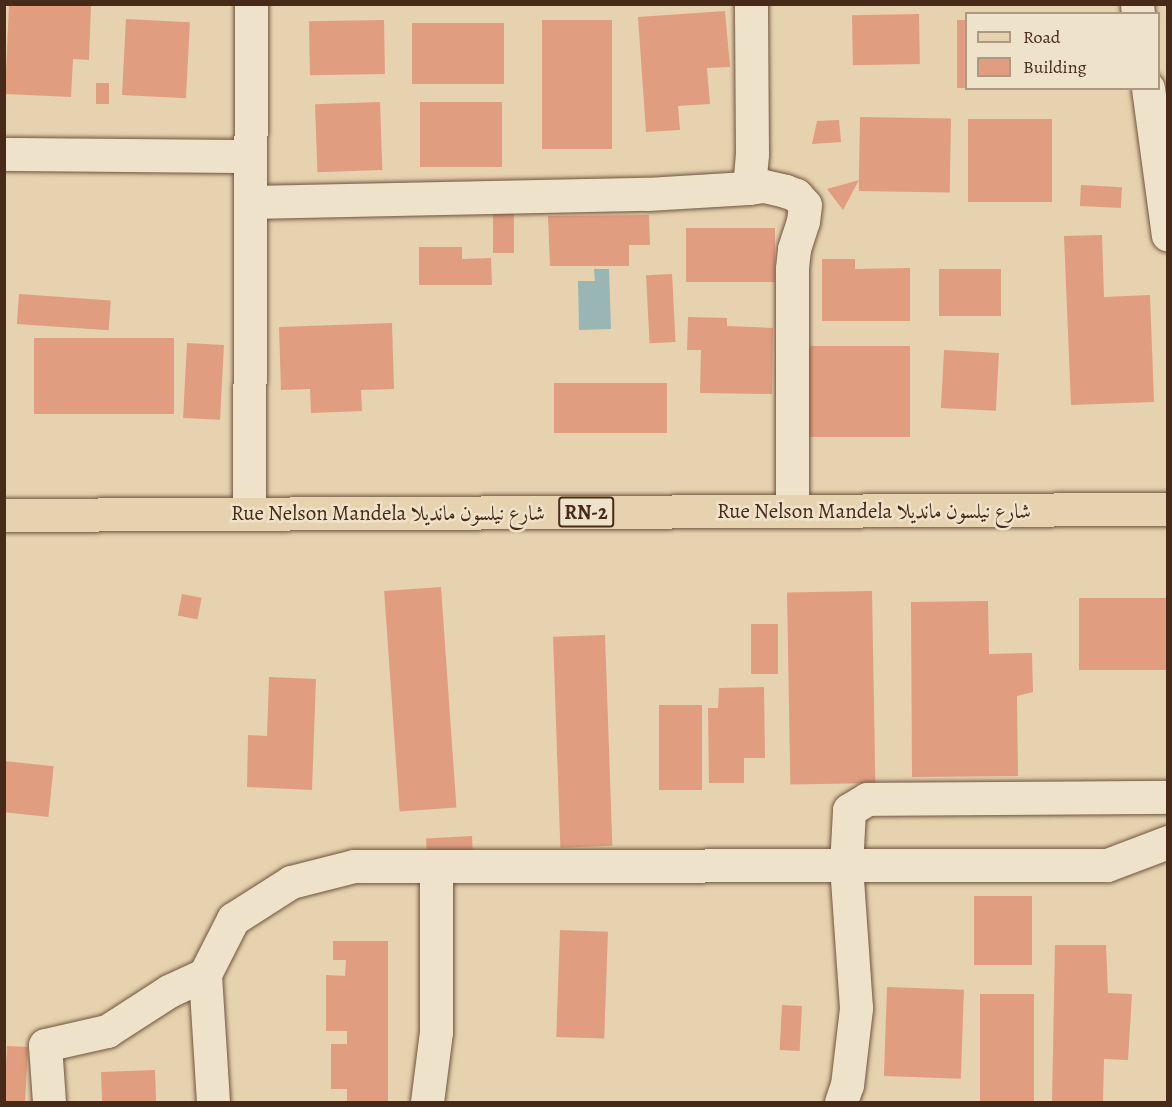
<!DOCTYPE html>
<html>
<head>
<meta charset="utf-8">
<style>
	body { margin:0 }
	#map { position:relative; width:1172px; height:1107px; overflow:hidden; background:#e6d2ae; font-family:Alegreya,Amiri,serif }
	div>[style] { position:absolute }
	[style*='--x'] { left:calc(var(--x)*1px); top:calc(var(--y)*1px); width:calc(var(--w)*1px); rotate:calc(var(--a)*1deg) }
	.water>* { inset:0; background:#99b5b4 }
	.building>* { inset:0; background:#e19d80; transform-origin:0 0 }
	.roads { filter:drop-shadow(0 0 2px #70543e) drop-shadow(0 0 2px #70543e) }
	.minor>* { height:33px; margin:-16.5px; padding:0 16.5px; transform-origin:16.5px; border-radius:16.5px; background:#efe2ca }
	.major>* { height:33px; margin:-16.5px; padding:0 16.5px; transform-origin:16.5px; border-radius:16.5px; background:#e6d2ae }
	span { translate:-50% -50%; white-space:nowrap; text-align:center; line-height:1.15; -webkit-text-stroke:5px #efe2ca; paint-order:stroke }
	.shield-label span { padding:2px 4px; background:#efe2ca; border:2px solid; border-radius:4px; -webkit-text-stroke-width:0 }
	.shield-label { font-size:20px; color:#482a18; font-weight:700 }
	.street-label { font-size:21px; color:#482a18 }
	.frame { position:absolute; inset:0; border:6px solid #482a18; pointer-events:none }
	.legend { position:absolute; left:965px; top:12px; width:195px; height:78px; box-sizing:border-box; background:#efe2ca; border:2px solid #ac9883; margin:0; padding:8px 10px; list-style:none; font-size:18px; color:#482a18 }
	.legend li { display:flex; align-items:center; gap:12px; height:30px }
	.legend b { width:30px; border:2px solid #ac9883 }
</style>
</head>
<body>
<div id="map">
	<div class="water">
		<i style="clip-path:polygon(594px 269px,609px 269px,611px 329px,579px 330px,578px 281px,595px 281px)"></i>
	</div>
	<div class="building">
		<i style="clip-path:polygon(9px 5px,91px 5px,89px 60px,73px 59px,71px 97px,5px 94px)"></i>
		<i style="clip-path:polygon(725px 11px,730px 67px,707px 68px,710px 104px,678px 106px,680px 130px,646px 132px,638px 17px)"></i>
		<i style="left:919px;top:14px;width:50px;height:67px;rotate:89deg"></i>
		<i style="left:126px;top:19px;width:64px;height:76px;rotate:3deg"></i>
		<i style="left:384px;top:20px;width:54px;height:75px;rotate:89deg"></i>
		<i style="left:542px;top:20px;width:70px;height:129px"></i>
		<i style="left:966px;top:20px;width:68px;height:9px;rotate:90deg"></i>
		<i style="left:412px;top:23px;width:92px;height:61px"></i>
		<i style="left:96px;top:83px;width:13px;height:21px"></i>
		<i style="left:380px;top:102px;width:68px;height:65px;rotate:88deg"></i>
		<i style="left:420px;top:102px;width:82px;height:65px"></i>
		<i style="left:860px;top:117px;width:91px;height:74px;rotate:1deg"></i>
		<i style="left:968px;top:119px;width:84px;height:83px"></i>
		<i style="clip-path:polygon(839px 120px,841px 142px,812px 144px,817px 121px)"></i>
		<i style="clip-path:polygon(859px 180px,843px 210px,827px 189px)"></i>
		<i style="left:1081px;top:185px;width:41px;height:21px;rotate:3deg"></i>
		<i style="left:514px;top:214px;width:39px;height:21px;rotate:90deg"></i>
		<i style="clip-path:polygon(649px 215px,650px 245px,629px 245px,629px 266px,550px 266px,548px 216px)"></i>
		<i style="left:775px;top:228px;width:54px;height:89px;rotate:90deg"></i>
		<i style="clip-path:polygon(1102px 235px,1104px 297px,1150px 295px,1154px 402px,1071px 405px,1064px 236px)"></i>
		<i style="clip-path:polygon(419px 247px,462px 247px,462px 259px,491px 258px,492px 285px,419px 285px)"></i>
		<i style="clip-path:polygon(822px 259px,855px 259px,855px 269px,910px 268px,910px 321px,822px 321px)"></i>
		<i style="left:939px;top:269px;width:62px;height:47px"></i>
		<i style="left:672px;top:274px;width:68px;height:26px;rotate:87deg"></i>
		<i style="left:19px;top:294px;width:92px;height:30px;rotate:4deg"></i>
		<i style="clip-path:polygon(688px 317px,727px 318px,727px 326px,773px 328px,772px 394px,700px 393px,701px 350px,687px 350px)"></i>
		<i style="clip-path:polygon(392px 323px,394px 389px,361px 390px,362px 411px,311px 413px,310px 389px,281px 390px,279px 327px)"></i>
		<i style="left:34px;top:338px;width:140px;height:76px"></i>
		<i style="left:187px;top:343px;width:37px;height:75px;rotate:3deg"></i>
		<i style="left:809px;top:346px;width:101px;height:91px"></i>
		<i style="left:944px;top:350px;width:55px;height:58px;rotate:3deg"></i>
		<i style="left:554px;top:383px;width:113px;height:50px"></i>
		<i style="left:441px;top:587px;width:221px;height:57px;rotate:86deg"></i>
		<i style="left:872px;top:591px;width:192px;height:85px;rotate:89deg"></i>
		<i style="left:182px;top:594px;width:20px;height:22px;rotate:11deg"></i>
		<i style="left:1079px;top:598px;width:89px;height:72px"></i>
		<i style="clip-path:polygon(988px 601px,989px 654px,1032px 653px,1033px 692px,1017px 696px,1018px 776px,912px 777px,911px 602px)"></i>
		<i style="left:751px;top:624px;width:27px;height:50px"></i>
		<i style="left:605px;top:635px;width:211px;height:52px;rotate:88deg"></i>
		<i style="clip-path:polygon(269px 677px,316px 679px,312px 790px,247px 787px,248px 735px,267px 736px)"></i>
		<i style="clip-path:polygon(764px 687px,765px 758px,744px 758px,744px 783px,709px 783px,708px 708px,718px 708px,719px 688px)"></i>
		<i style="left:659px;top:705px;width:43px;height:85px"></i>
		<i style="left:4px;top:761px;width:50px;height:51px;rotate:6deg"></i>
		<i style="left:472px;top:836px;width:17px;height:46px;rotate:87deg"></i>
		<i style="left:1032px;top:896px;width:69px;height:58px;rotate:90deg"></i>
		<i style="left:560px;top:930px;width:48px;height:107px;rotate:2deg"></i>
		<i style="clip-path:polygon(333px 941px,388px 941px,388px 1102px,347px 1102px,347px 1089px,331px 1089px,331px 1044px,347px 1044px,347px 1031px,326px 1031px,326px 975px,345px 976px,346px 960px,333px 960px)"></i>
		<i style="clip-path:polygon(1055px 945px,1106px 945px,1108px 993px,1132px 994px,1128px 1060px,1104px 1059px,1103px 1102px,1052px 1102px)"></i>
		<i style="left:887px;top:987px;width:77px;height:89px;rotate:2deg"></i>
		<i style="left:980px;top:994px;width:54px;height:108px"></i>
		<i style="left:782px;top:1005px;width:20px;height:45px;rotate:3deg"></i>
		<i style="left:7px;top:1046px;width:21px;height:56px;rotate:3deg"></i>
		<i style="left:155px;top:1070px;width:32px;height:54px;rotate:88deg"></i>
	</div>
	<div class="roads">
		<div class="minor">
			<i style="--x:1137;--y:4;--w:10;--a:84"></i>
			<i style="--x:1148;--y:88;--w:148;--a:82.3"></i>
			<i style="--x:4;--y:154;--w:246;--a:0.5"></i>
			<i style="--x:749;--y:188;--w:15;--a:-8"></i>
			<i style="--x:764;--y:186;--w:22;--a:13"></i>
			<i style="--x:785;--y:191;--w:12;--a:20"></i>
			<i style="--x:796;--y:195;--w:13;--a:48"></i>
			<i style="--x:805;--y:205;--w:16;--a:97"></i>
			<i style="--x:803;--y:221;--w:29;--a:108"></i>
			<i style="--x:794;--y:249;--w:20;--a:96"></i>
			<i style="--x:792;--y:269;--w:242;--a:90"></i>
			<i style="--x:251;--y:202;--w:396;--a:-1.2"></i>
			<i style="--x:647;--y:194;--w:102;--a:-3.4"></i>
			<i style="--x:749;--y:188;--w:34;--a:-85"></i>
			<i style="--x:752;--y:154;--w:150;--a:-90.4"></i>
			<i style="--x:249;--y:513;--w:509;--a:-89.77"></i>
			<i style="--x:49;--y:1102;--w:57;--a:-94"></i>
			<i style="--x:45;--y:1045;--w:64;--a:-12.7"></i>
			<i style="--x:107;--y:1031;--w:74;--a:-32.8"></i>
			<i style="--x:169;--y:991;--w:40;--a:-25"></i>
			<i style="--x:213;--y:1102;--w:128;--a:-93.6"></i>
			<i style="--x:205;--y:974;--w:62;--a:-63"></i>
			<i style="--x:233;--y:919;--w:69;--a:-32.5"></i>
			<i style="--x:291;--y:882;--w:65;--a:-14.3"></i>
			<i style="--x:354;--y:866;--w:753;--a:-0.08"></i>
			<i style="--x:1107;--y:865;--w:65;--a:-20.7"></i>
			<i style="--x:427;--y:1102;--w:71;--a:-82.7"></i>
			<i style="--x:436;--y:1032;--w:166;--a:-90"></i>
			<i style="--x:841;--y:1102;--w:18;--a:-71"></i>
			<i style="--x:847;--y:1085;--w:78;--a:-83.3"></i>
			<i style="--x:856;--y:1008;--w:142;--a:-94"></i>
			<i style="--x:846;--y:866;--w:56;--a:-86.9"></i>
			<i style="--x:849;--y:810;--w:21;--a:-31"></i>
			<i style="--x:867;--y:799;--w:301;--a:-0.4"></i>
		</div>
		<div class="major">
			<i style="--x:4;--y:515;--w:1164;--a:-0.3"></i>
		</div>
	</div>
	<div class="shield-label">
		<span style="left:586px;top:512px">RN-2</span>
	</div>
	<div class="street-label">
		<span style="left:874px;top:511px">Rue Nelson Mandela شارع نيلسون مانديلا</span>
		<span style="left:388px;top:513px">Rue Nelson Mandela شارع نيلسون مانديلا</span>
	</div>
	<div class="frame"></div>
	<ul class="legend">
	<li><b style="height:8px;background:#e6d2ae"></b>Road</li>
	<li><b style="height:16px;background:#e19d80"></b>Building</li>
	</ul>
</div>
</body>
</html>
